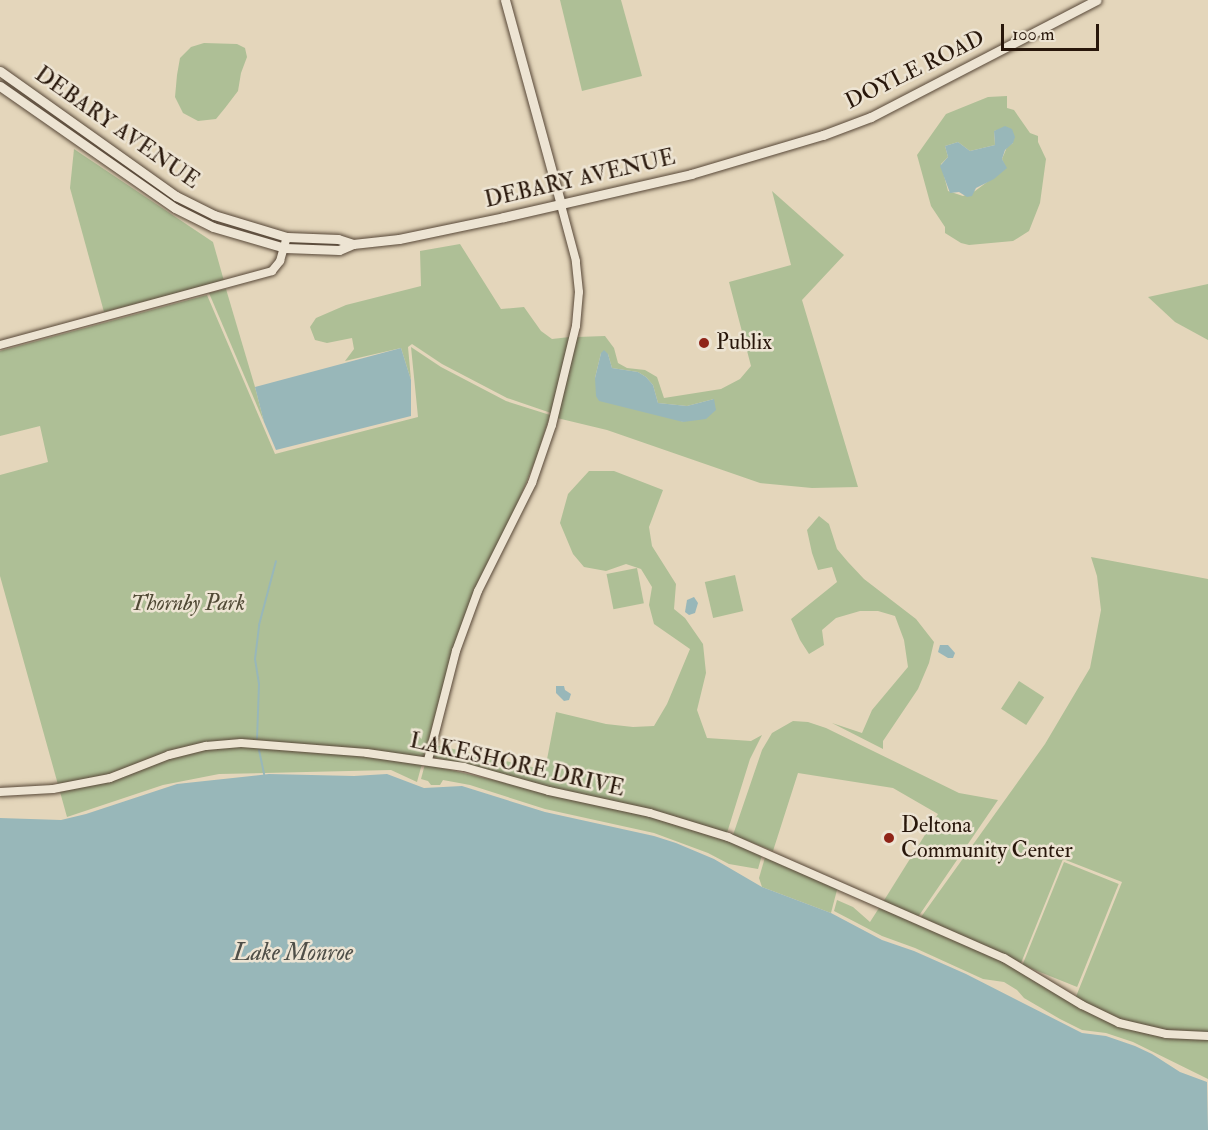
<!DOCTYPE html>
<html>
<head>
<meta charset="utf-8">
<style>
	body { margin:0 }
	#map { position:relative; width:1208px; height:1130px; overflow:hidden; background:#e4d6bb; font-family:"IM FELL Double Pica",serif }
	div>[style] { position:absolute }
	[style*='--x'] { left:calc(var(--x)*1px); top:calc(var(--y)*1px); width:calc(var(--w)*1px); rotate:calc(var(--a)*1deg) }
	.green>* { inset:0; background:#aebf96; transform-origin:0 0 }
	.water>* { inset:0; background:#98b7b9 }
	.stream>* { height:2px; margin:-1px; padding:0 1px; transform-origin:1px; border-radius:1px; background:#98b7b9 }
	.roads { filter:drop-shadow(0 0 2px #574737) drop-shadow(0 0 2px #574737) }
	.tertiary>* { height:8px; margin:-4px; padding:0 4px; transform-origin:4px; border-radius:4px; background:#ede4d3 }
	.secondary>* { height:9px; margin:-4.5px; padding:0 4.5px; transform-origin:4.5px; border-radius:4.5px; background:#ede4d3 }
	.dots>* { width:16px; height:16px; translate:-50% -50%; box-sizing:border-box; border:3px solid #ede4d3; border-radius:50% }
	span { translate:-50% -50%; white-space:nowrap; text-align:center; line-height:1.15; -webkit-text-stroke:5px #ede4d3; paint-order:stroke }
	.street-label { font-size:22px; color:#28170b }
	.poi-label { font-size:22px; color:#28170b }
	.left { translate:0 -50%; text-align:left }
	.park-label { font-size:22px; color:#504935; font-style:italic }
	.water-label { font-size:24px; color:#4f4f48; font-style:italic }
	.scale { position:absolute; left:1001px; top:24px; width:98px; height:27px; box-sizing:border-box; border:3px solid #28170b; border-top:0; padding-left:8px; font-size:18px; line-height:21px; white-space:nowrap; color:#28170b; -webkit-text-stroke:4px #ede4d3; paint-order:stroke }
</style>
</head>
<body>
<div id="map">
	<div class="green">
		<i style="clip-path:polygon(560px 0,621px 0,642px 76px,582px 91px)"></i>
		<i style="clip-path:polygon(204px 43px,237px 44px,245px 48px,247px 57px,241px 73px,238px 91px,225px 108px,216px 119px,198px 121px,183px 113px,175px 97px,177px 75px,180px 58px,191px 47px)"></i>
		<i style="clip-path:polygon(evenodd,1007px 96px,1007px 108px,1014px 110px,1030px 133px,1038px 136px,1038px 142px,1046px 159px,1040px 203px,1029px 231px,1013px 241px,969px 245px,961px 243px,945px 233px,945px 227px,931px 206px,917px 155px,946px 114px,988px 97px,1007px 96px,1001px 129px,1013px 143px,1007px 147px,1002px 159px,1006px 168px,975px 191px,963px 196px,948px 191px,941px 164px,948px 157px,945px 146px,958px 142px,970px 151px,995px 145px,994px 131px,1001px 129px)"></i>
		<i style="clip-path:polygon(74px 149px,213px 242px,224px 281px,104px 312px,70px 188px)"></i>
		<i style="clip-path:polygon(evenodd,772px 191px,844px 255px,802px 300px,858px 487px,812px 488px,760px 483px,607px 430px,557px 418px,577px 337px,605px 336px,614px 348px,618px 363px,627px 368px,645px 370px,657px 377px,664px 398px,721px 389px,740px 379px,751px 366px,729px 282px,791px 265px,772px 191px,601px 353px,608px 354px,612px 368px,638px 372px,646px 377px,653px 385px,658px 403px,687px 406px,714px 399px,683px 422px,595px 378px,601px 353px)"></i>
		<i style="clip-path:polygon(460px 244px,501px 309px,524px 307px,541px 331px,552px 339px,570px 337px,551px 413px,507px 398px,442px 364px,412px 344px,408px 347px,411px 380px,401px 348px,345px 361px,354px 349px,352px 338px,327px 343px,315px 340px,310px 327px,316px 318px,346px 305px,421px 286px,420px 251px)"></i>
		<i style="clip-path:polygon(1208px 284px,1208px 340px,1175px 322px,1148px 297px)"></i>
		<i style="clip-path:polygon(226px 289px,255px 387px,264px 422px,209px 293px)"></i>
		<i style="clip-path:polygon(207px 295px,275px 454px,418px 417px,411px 347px,441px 367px,506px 401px,550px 415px,537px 456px,442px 690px,417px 782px,391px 770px,219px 774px,163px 785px,67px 817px,0 576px,0 475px,48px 462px,40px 426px,0 436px,0 351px)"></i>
		<i style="clip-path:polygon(589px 471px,614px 471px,663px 490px,649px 527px,652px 546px,676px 584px,674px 609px,685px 618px,703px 644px,706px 673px,697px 710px,707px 738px,751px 741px,762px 735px,750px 759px,727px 833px,433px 757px,436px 745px,545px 770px,556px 712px,606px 724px,633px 727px,654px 726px,667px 704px,690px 649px,654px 624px,649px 605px,652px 587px,641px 569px,626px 564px,606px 571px,584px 567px,573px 554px,560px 523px,568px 494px)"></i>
		<i style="clip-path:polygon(819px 516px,829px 524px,837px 549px,848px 562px,864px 579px,916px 619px,934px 642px,929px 663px,918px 689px,883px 741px,883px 749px,832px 723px,862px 733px,872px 710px,908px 667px,904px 640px,895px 616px,878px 611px,860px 611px,836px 618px,822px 630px,824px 645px,809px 654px,800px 640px,791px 619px,837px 582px,832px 567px,818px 570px,812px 553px,807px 530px)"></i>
		<i style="clip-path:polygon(1091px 557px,1208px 579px,1208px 1034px,1189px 1034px,1129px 1023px,1075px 999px,1122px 882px,1063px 859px,1021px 963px,921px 917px,1045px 744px,1090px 668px,1101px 610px,1097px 576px)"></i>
		<i style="left:637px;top:568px;width:36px;height:31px;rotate:79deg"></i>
		<i style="left:735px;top:575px;width:37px;height:31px;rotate:77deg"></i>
		<i style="left:1019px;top:681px;width:30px;height:33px;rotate:33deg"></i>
		<i style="clip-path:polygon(793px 721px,808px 722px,826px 728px,959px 793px,998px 800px,918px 917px,883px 902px,938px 814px,893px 788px,798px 773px,773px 851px,733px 835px,762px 750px,772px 733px)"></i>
		<i style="clip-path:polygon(425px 764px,650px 817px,727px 841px,762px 855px,758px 869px,729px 864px,708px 853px,654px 833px,545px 809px,470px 785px,443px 780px,440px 785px,431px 785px,428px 781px,421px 779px)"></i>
		<i style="clip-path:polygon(766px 854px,838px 886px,831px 913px,762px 887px,759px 878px)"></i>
		<i style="left:1064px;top:862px;width:59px;height:111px;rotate:22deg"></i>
		<i style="clip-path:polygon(837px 900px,853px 907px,870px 922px,879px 908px,942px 933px,1003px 962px,1080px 1008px,1119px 1026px,1165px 1038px,1208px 1039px,1208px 1079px,1133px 1042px,1106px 1033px,1082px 1030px,1060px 1019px,1024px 998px,1017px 990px,1004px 982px,983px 979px,915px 948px,882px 936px,834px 911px)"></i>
	</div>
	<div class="water">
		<i style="clip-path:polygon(1005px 126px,1012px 129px,1015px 137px,1013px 143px,1005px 150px,1002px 159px,1007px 168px,994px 179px,976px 188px,972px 196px,967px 197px,959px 192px,950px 193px,940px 166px,948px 157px,945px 146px,958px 142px,970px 151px,995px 145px,994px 131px)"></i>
		<i style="clip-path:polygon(401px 348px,411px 380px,411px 416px,276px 450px,264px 422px,255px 387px)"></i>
		<i style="clip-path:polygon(604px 350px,608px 354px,612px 368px,638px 372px,646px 377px,653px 385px,658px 403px,687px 406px,714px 399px,716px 410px,706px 419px,683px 422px,599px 401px,596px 396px,595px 378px,601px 353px)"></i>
		<i style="clip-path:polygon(694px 597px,698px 603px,695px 613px,689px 615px,685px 612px,687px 600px)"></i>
		<i style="clip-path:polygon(940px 645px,948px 645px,955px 653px,953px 658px,948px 658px,938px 652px)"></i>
		<i style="clip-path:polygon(556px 686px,564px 686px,565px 690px,571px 694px,569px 700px,564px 701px,556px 693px)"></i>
		<i style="clip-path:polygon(269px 774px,354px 776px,387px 774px,424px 788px,462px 786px,545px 812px,654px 836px,676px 843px,714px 859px,762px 887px,831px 913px,882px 940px,914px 951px,966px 974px,1082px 1033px,1106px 1036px,1135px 1046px,1152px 1054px,1180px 1072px,1207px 1082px,1208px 1130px,0 1130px,0 818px,61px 820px,86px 814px,177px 784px)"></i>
	</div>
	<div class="stream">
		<i style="--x:257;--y:739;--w:55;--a:-87.9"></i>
		<i style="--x:259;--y:684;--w:25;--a:-99"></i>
		<i style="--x:255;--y:659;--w:34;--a:-83"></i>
		<i style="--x:259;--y:625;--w:66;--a:-75.1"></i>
		<i style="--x:259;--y:750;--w:25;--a:78"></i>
	</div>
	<div class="roads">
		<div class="tertiary">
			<i style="--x:0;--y:345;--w:282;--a:-15.2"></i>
			<i style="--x:272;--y:271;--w:13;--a:-51"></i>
			<i style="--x:280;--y:261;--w:25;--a:-74"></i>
			<i style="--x:428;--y:760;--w:113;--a:-75.6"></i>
			<i style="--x:456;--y:651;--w:64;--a:-69.9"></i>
			<i style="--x:478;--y:591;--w:121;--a:-63.4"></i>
			<i style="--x:532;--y:483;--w:61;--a:-71"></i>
			<i style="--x:552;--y:425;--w:102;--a:-76.4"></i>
			<i style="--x:576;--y:326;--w:34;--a:-85"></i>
			<i style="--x:579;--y:292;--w:31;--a:-96"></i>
			<i style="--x:576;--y:261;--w:58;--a:-105"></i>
			<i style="--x:0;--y:792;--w:53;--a:-3.2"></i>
			<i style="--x:53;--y:789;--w:58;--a:-10.9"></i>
			<i style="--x:110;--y:778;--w:63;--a:-21.3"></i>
			<i style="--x:169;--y:755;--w:38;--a:-14"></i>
			<i style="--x:206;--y:746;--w:35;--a:-5"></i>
			<i style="--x:241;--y:743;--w:126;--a:4.5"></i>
			<i style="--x:367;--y:753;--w:98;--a:8.2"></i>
			<i style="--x:464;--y:767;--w:88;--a:15.8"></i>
			<i style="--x:549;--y:791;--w:103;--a:12.3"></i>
			<i style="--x:650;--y:813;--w:82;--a:17.1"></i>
			<i style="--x:728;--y:837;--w:301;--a:23.7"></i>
			<i style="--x:1004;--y:958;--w:91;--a:31.1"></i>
			<i style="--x:1082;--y:1005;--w:41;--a:25.9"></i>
			<i style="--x:1119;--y:1023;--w:48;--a:13.2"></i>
			<i style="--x:1166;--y:1034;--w:42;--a:2.7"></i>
		</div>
		<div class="secondary">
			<i style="--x:505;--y:0;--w:213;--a:74.7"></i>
			<i style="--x:0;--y:71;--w:216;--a:35.4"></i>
			<i style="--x:176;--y:196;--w:42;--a:26.6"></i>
			<i style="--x:214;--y:215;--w:76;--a:16.8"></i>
			<i style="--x:287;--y:237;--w:51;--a:2.2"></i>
			<i style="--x:338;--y:239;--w:16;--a:18"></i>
			<i style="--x:0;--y:86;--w:213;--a:34.9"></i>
			<i style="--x:175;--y:208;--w:42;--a:26.6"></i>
			<i style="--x:213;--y:227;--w:75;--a:16.3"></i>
			<i style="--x:285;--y:248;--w:54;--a:2.1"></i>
			<i style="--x:339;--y:250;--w:15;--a:-23"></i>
			<i style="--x:353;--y:244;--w:46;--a:-6.2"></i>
			<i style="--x:399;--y:239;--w:107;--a:-11.8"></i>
			<i style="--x:504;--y:217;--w:192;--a:-12.9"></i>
			<i style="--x:691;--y:174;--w:138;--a:-16.5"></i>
			<i style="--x:823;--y:135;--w:51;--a:-20.6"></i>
			<i style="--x:871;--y:117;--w:254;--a:-27.4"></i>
		</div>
	</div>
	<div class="dots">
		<i style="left:704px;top:343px;background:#8f2418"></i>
		<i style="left:889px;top:838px;background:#8f2418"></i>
	</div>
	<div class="street-label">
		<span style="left:915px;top:70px;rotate:-26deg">DOYLE ROAD</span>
		<span style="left:117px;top:128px;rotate:35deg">DEBARY AVENUE</span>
		<span style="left:580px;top:179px;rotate:-13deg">DEBARY AVENUE</span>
		<span style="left:517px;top:765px;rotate:13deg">LAKESHORE DRIVE</span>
	</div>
	<div class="poi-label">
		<span class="left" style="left:716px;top:343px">Publix</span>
		<span class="left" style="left:901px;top:838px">Deltona<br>Community Center</span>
	</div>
	<div class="park-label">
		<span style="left:188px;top:604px">Thornby Park</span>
	</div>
	<div class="water-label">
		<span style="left:293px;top:953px">Lake Monroe</span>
	</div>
	<div class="scale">100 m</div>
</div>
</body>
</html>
